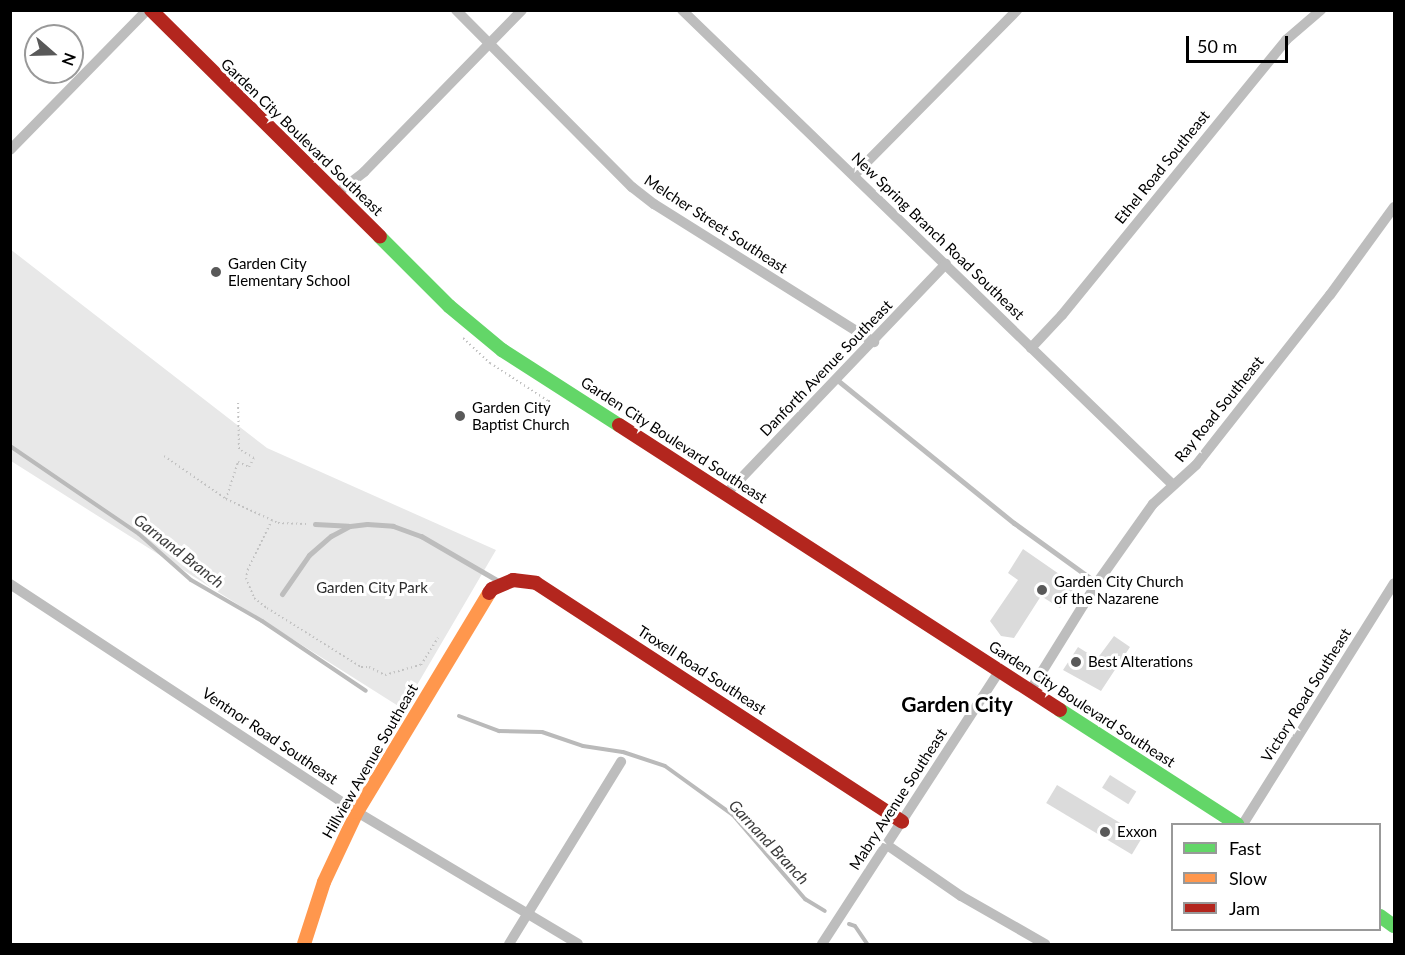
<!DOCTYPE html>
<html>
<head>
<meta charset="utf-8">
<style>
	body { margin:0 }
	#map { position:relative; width:1405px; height:955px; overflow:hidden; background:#fff; font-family:Lato,sans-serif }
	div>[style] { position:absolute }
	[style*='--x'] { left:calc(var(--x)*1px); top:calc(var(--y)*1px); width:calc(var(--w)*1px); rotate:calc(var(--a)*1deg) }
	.green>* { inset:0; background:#e8e8e8 }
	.stream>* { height:4px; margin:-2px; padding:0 2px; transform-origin:2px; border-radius:2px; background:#bababa }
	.building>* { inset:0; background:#dbdbdb; transform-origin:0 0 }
	.path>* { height:2px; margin-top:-1px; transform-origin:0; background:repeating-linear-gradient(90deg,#c2c2c2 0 1.5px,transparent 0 4.5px) }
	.lane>* { height:5px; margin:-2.5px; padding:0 2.5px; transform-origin:2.5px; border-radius:2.5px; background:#bdbdbd }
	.street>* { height:10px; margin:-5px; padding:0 5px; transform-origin:5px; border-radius:5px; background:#bdbdbd }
	.fast>* { height:14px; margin:-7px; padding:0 7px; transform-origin:7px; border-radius:7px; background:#63d668 }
	.slow>* { height:14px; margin:-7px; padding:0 7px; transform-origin:7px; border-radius:7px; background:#ff974d }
	.jam>* { height:14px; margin:-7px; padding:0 7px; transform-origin:7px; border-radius:7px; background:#b3261e }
	.dots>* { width:16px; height:16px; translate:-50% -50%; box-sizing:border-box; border:3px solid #fff; border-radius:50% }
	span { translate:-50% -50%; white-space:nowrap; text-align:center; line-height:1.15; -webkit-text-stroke:6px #fff; paint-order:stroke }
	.street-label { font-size:15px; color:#000 }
	.poi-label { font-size:15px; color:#000 }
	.left { translate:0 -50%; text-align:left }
	.park-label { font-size:15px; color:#2c2c2c }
	.water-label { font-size:16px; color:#3d3d3d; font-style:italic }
	.district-label { font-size:21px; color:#000; font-weight:700 }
	.frame { position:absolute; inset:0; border:12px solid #000; pointer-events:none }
	.legend { position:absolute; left:1171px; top:823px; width:210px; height:108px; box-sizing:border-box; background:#fff; border:2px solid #999; margin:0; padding:8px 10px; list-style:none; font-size:18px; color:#000 }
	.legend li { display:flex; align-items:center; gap:12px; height:30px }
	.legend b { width:30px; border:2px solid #999 }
	.north { position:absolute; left:24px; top:24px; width:60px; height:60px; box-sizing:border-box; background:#fff; border:2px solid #999; border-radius:50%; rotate:110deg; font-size:16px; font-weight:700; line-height:24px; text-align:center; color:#000 }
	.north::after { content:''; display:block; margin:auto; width:21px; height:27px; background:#595959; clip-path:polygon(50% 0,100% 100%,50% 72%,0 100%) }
	.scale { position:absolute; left:1186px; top:36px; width:102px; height:27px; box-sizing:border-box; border:3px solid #000; border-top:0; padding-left:8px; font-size:18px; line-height:21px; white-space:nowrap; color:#000; -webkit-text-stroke:4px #fff; paint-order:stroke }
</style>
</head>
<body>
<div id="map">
	<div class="green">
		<i style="clip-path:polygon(10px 249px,267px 448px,496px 550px,403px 709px,11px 461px)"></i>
	</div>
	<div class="stream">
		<i style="--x:10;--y:446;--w:156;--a:34.3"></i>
		<i style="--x:139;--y:534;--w:69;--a:41.5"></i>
		<i style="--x:191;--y:580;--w:82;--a:30"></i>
		<i style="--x:262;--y:621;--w:125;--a:33.9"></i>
		<i style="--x:459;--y:716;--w:43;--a:20.6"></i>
		<i style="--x:499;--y:731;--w:43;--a:1.3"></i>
		<i style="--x:542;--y:732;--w:43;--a:18.9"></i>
		<i style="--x:583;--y:746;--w:40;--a:8.5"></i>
		<i style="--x:623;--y:752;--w:44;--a:18.4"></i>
		<i style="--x:665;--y:766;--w:84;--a:35.8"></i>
		<i style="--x:733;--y:815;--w:111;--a:49.4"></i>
		<i style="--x:805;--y:899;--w:23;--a:31"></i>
		<i style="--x:849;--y:924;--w:6;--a:18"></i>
		<i style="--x:855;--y:926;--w:22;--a:56"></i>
	</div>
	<div class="building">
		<i style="clip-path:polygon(1023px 549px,1075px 585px,1068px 599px,1060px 608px,1041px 596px,1014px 638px,1001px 636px,990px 621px,1018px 580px,1008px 573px)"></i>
		<i style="clip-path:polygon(1114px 636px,1130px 647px,1101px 691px,1063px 670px,1078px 647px,1097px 659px)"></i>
		<i style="left:1110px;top:775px;width:31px;height:15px;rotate:32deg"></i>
		<i style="left:1057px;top:785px;width:100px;height:21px;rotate:31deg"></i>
	</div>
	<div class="path">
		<i style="--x:463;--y:338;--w:37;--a:43"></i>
		<i style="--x:490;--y:363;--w:69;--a:33.2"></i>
		<i style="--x:548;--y:401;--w:5;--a:0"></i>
		<i style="--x:164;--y:456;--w:75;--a:34.7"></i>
		<i style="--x:226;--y:499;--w:57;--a:24.8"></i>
		<i style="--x:278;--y:523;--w:28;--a:2"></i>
		<i style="--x:226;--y:499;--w:39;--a:-72"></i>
		<i style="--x:238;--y:462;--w:12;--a:24"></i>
		<i style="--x:249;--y:467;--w:10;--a:-61"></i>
		<i style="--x:254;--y:458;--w:17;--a:-149"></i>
		<i style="--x:239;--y:449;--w:48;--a:-91.2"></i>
		<i style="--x:272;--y:520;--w:55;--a:116.1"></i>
		<i style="--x:248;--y:569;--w:9;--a:103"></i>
		<i style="--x:246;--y:578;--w:22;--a:68"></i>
		<i style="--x:254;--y:598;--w:16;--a:38"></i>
		<i style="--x:267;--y:608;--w:111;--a:32.1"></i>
		<i style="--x:361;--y:667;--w:8;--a:0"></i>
		<i style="--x:369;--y:667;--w:18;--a:27"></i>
		<i style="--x:385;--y:675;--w:37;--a:-16"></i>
		<i style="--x:421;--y:665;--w:32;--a:-58"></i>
	</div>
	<div class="lane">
		<i style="--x:836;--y:379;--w:229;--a:39"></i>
		<i style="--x:1014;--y:523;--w:102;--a:35.9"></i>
		<i style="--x:315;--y:524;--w:33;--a:3"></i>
		<i style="--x:282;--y:594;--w:47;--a:-55.3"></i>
		<i style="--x:309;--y:555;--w:29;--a:-41"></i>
		<i style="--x:331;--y:536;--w:21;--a:-28"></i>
		<i style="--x:350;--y:526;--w:17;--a:-7"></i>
		<i style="--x:367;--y:524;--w:26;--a:4"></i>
		<i style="--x:393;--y:526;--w:30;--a:20"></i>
		<i style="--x:421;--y:536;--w:91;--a:30.2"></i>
	</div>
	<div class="street">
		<i style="--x:456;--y:10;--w:250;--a:45.2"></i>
		<i style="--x:632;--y:187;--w:28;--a:38"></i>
		<i style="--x:654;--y:204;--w:260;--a:32.1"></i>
		<i style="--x:682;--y:10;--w:682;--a:44.05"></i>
		<i style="--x:10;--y:150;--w:196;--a:-45.6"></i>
		<i style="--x:854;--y:175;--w:232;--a:-45.3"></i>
		<i style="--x:336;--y:194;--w:36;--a:-38"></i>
		<i style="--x:364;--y:172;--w:226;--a:-45.7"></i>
		<i style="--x:1031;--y:348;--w:45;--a:-46.8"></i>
		<i style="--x:1062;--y:315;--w:355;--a:-50.8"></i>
		<i style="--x:1286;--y:40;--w:46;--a:-40.6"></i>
		<i style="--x:727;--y:493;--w:317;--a:-46.3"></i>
		<i style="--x:10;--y:584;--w:415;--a:33.3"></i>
		<i style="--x:357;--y:812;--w:257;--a:30.8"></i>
		<i style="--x:1030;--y:691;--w:127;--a:-58.2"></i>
		<i style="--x:1097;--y:583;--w:97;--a:-54.7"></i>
		<i style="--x:1153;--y:504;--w:58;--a:-42.2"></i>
		<i style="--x:1196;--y:465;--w:216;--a:-51.8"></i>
		<i style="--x:1330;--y:295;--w:109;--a:-54"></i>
		<i style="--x:1243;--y:824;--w:284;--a:-57.9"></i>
		<i style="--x:887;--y:845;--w:90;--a:34.6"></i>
		<i style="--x:961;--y:896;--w:97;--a:29.7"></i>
		<i style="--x:509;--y:944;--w:214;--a:-58.4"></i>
		<i style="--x:822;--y:944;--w:325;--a:-57"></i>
	</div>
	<div class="fast">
		<i style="--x:380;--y:237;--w:98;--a:45"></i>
		<i style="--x:449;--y:306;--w:69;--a:39.7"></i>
		<i style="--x:502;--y:350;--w:139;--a:32.7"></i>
		<i style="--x:1060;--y:710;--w:211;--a:32.8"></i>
		<i style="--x:1380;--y:916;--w:17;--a:36"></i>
	</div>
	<div class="slow">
		<i style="--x:304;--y:944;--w:65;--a:-72.1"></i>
		<i style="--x:324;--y:882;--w:77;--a:-64.8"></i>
		<i style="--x:357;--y:812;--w:256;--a:-58.9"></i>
	</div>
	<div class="jam">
		<i style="--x:151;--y:10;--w:322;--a:44.7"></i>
		<i style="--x:619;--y:425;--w:525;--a:32.87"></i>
		<i style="--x:489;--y:593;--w:5;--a:-53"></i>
		<i style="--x:492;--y:589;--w:23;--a:-23"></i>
		<i style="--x:513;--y:580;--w:23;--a:7"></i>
		<i style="--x:536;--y:583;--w:437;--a:33.1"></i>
	</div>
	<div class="dots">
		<i style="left:216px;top:272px;background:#595959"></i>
		<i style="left:460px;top:416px;background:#595959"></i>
		<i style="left:1042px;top:590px;background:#595959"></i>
		<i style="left:1076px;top:662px;background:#595959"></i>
		<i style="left:1105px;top:832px;background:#595959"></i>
	</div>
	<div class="street-label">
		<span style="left:302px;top:137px;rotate:44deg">Garden City Boulevard Southeast</span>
		<span style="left:1162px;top:167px;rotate:-51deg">Ethel Road Southeast</span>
		<span style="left:716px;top:224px;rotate:33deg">Melcher Street Southeast</span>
		<span style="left:938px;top:236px;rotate:44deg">New Spring Branch Road Southeast</span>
		<span style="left:826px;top:368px;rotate:-46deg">Danforth Avenue Southeast</span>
		<span style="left:1219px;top:409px;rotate:-51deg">Ray Road Southeast</span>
		<span style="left:674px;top:440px;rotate:33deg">Garden City Boulevard Southeast</span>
		<span style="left:702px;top:670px;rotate:33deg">Troxell Road Southeast</span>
		<span style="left:1306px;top:695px;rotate:-58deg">Victory Road Southeast</span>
		<span style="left:1082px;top:704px;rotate:33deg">Garden City Boulevard Southeast</span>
		<span style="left:270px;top:736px;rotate:34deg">Ventnor Road Southeast</span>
		<span style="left:370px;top:761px;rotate:-60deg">Hillview Avenue Southeast</span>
		<span style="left:898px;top:799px;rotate:-57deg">Mabry Avenue Southeast</span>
	</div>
	<div class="poi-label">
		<span class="left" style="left:228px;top:272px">Garden City<br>Elementary School</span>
		<span class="left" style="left:472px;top:416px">Garden City<br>Baptist Church</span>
		<span class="left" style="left:1054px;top:590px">Garden City Church<br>of the Nazarene</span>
		<span class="left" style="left:1088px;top:662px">Best Alterations</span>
		<span class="left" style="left:1117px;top:832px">Exxon</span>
	</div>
	<div class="park-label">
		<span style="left:372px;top:588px">Garden City Park</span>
	</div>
	<div class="water-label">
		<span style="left:179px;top:551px;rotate:38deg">Garnand Branch</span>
		<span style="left:769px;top:842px;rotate:47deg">Garnand Branch</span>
	</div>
	<div class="district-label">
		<span style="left:957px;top:704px">Garden City</span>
	</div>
	<div class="frame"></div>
	<ul class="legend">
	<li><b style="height:8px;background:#63d668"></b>Fast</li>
	<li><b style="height:8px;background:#ff974d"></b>Slow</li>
	<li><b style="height:8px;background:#b3261e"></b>Jam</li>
	</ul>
	<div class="north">N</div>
	<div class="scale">50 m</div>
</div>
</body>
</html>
